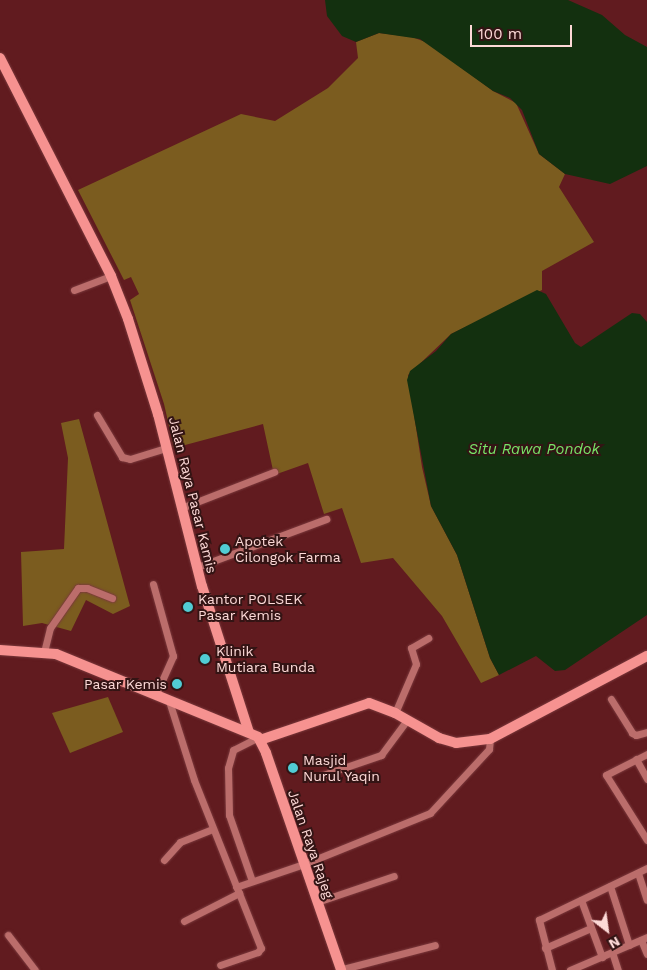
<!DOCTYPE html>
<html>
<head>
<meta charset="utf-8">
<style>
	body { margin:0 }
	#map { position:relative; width:647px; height:970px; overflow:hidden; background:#611b1f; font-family:"Work Sans",sans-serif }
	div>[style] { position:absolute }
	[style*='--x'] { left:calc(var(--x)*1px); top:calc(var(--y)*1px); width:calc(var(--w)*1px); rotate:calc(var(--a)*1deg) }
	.green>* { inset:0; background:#7b5c1f }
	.water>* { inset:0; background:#13300f }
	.roads { filter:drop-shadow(0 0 1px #7a393c) drop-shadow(0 0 1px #7a393c) }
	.street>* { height:7px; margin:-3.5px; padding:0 3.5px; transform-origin:3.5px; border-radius:3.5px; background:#bb6d6b }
	.secondary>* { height:10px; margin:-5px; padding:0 5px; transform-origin:5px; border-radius:5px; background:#f69290 }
	.dots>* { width:14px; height:14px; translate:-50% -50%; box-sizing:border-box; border:2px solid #331414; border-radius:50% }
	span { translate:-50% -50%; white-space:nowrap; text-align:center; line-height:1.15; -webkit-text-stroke:4px #331414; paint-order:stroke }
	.street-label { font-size:14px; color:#fdd9d7 }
	.poi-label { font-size:14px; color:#fdd9d7 }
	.left { translate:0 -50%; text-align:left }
	.right { translate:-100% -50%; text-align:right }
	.water-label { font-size:15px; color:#78e568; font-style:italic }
	.north { position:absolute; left:582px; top:905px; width:50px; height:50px; -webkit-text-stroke:4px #331414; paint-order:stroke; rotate:150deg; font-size:14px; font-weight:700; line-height:20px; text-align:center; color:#fdd9d7 }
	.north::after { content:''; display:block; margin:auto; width:18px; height:22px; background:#fdd9d7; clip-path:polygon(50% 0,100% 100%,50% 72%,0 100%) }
	.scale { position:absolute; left:470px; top:25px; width:102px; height:22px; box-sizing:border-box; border:2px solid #fdd9d7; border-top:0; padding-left:6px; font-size:15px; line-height:18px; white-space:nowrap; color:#fdd9d7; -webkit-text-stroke:4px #331414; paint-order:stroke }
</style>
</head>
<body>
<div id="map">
	<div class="green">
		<i style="clip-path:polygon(379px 33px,412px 37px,428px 43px,493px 91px,516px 103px,539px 154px,565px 174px,559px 187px,594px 242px,542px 271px,542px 290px,451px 334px,408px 375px,422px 467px,431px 506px,457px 555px,490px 658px,499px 675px,481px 683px,442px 616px,393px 558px,361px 563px,342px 508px,324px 514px,308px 463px,274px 475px,263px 424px,174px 448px,164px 404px,130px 300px,139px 294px,131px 277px,124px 280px,78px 190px,241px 114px,275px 121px,328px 88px,358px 58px,356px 42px)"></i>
		<i style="clip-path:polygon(79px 419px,130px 606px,113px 614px,86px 600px,71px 631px,42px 623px,23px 626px,21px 552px,64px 549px,68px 458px,61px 423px)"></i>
		<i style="clip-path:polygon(108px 697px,123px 732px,70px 753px,52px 713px)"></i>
	</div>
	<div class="water">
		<i style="clip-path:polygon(325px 0,568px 0,602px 15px,625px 35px,647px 47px,647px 166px,610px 184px,565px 174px,539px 154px,522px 110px,510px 98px,493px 91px,420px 39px,379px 33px,356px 42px,342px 36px,327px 16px)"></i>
		<i style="clip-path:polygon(537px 290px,546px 294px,575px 343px,581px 347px,632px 313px,640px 314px,647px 322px,647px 615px,565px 670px,555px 671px,536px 656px,499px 675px,490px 658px,457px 555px,431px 506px,407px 380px,410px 371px,436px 351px,451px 334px)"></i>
	</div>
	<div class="roads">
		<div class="street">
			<i style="--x:74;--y:290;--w:40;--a:-21"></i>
			<i style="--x:97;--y:415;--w:49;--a:59.2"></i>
			<i style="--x:122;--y:457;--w:8;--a:14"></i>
			<i style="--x:130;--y:459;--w:37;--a:-17"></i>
			<i style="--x:181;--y:508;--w:100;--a:-21.2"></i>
			<i style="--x:197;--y:567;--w:138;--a:-20.4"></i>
			<i style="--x:153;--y:584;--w:75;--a:74.5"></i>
			<i style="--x:173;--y:656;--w:42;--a:114.1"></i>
			<i style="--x:44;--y:652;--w:25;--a:-76"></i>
			<i style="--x:50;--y:628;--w:49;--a:-55"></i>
			<i style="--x:78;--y:588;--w:9;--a:0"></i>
			<i style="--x:87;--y:588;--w:27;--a:22"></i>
			<i style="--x:611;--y:699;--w:40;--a:58"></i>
			<i style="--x:632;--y:733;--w:4;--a:27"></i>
			<i style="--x:636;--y:735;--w:11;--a:-15"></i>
			<i style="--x:169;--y:701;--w:83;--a:72.4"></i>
			<i style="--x:194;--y:780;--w:181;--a:68.3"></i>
			<i style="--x:261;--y:948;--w:5;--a:127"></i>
			<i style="--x:258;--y:952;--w:40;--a:161.1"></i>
			<i style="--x:395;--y:713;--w:53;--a:-66.8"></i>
			<i style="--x:416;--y:664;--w:17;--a:-107"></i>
			<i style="--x:411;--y:648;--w:20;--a:-30"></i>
			<i style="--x:647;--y:754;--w:46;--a:152.9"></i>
			<i style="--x:606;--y:775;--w:77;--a:57.8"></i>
			<i style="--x:636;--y:759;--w:23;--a:61"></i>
			<i style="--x:320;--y:776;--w:65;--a:-19"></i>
			<i style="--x:381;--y:755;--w:44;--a:-53.4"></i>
			<i style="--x:164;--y:860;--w:24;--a:-48"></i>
			<i style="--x:180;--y:842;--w:35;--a:-22"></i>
			<i style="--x:638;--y:873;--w:28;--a:72"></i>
			<i style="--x:252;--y:881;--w:70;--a:-109.2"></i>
			<i style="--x:229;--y:815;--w:47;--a:-91.2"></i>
			<i style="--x:228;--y:768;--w:19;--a:-74"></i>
			<i style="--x:233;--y:750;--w:28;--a:-27"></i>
			<i style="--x:610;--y:886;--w:62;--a:72.1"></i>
			<i style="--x:236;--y:887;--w:72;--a:-18.7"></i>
			<i style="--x:304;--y:864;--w:136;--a:-22"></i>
			<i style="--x:430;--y:813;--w:87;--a:-47.3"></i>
			<i style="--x:489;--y:749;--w:10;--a:-84"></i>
			<i style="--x:581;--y:900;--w:61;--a:69.8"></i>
			<i style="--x:317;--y:902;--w:81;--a:-18.7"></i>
			<i style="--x:184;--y:921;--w:62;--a:-27"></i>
			<i style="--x:8;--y:935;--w:44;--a:52.4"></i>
			<i style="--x:641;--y:940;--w:15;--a:67"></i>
			<i style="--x:545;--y:948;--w:50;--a:-23.5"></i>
			<i style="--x:612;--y:952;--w:19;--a:72"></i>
			<i style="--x:339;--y:970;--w:99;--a:-14.6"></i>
			<i style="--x:552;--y:970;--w:52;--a:-104.6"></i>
			<i style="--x:539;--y:920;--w:120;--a:-25.7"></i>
			<i style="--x:570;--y:970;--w:84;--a:-23.2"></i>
		</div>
		<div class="secondary">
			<i style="--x:0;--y:58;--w:245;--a:63"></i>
			<i style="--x:111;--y:276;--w:46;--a:68.4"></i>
			<i style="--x:128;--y:319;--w:100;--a:72.5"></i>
			<i style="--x:158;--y:414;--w:178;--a:75.7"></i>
			<i style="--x:202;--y:586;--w:153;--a:72.2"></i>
			<i style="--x:0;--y:650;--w:56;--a:4.1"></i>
			<i style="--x:56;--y:654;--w:218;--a:22.3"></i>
			<i style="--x:258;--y:737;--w:18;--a:63"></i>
			<i style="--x:266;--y:753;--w:230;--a:70.9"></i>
			<i style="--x:260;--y:740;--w:115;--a:-18.7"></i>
			<i style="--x:369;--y:703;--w:28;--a:21"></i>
			<i style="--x:395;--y:713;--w:51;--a:29.6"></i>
			<i style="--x:439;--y:738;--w:18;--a:16"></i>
			<i style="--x:456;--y:743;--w:34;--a:-7"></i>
			<i style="--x:490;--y:739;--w:178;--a:-27.9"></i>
		</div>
	</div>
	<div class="dots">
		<i style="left:225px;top:549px;background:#51ccd4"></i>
		<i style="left:188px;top:607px;background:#51ccd4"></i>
		<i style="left:205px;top:659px;background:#51ccd4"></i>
		<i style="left:177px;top:684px;background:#51ccd4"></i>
		<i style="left:293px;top:768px;background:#51ccd4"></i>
	</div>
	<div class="street-label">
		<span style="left:193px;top:495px;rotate:76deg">Jalan Raya Pasar Kamis</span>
		<span style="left:311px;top:844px;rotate:71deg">Jalan Raya Rajeg</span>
	</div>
	<div class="poi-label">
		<span class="left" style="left:235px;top:549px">Apotek<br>Cilongok Farma</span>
		<span class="left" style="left:198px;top:607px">Kantor POLSEK<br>Pasar Kemis</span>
		<span class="left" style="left:216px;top:659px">Klinik<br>Mutiara Bunda</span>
		<span class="right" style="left:167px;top:684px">Pasar Kemis</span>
		<span class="left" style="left:303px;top:768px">Masjid<br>Nurul Yaqin</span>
	</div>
	<div class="water-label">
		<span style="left:534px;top:450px">Situ Rawa Pondok</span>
	</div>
	<div class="north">N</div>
	<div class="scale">100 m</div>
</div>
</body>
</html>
